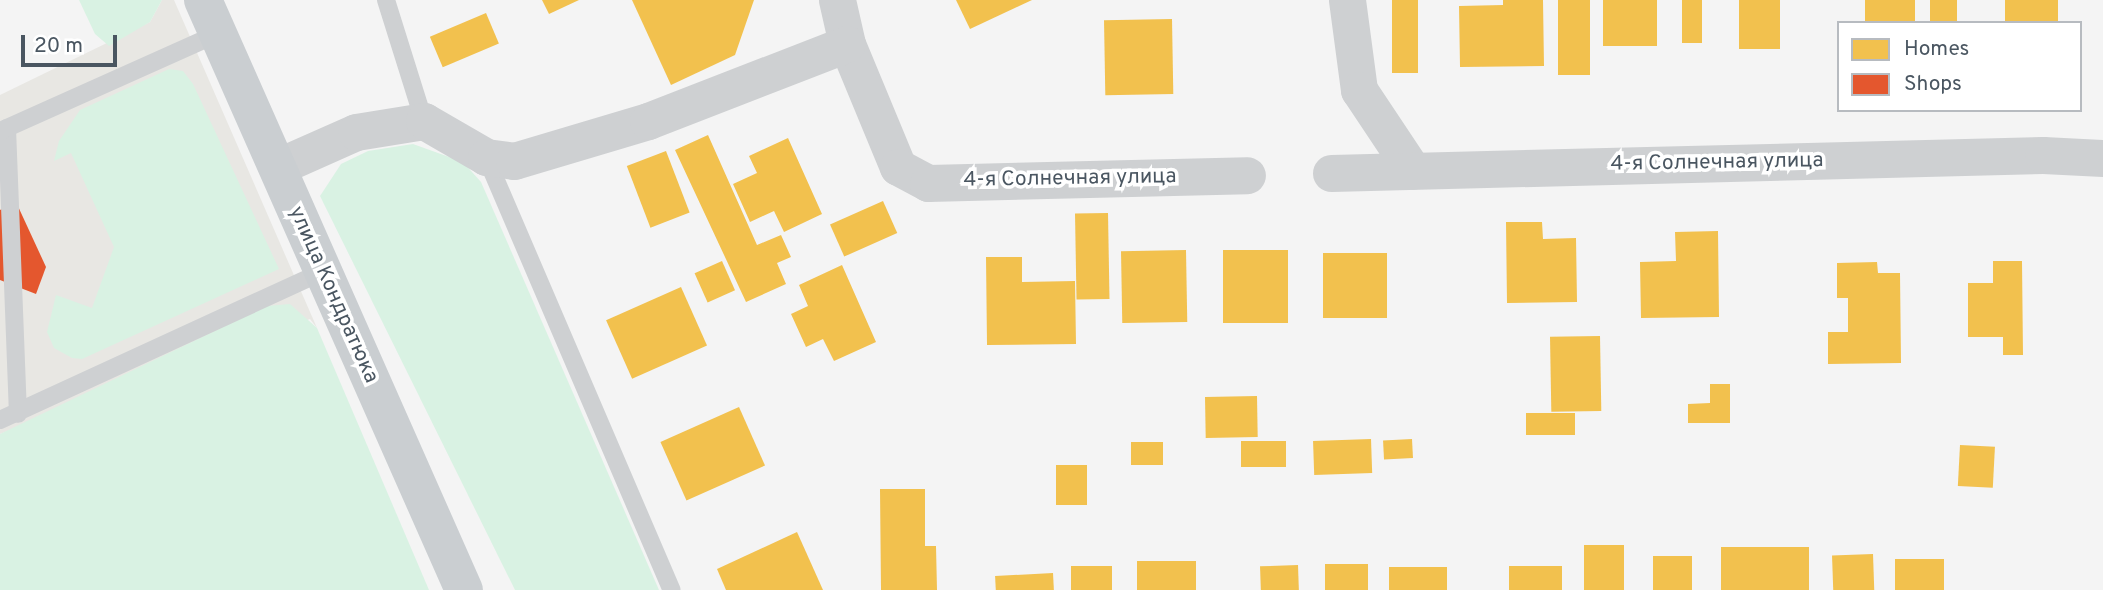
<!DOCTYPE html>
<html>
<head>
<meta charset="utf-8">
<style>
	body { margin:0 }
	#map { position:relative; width:2103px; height:590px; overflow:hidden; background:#f4f4f4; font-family:Overpass,sans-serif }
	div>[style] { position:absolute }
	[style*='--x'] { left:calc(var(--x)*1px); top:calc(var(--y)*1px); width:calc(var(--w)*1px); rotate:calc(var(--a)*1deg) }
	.commercial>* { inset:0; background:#e8e7e3 }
	.green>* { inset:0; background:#d9f2e3 }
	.homes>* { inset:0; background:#f2c14e; transform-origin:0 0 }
	.shops>* { inset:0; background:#e4572e }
	.service>* { height:18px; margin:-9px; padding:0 9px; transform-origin:9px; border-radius:9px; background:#ced0d2 }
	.minor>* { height:37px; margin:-18.5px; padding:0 18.5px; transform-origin:18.5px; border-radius:18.5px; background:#ced0d2 }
	.primary>* { height:38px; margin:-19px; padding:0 19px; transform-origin:19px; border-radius:19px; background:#caced1 }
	span { translate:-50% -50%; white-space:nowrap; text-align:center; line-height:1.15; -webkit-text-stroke:7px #fff; paint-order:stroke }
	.street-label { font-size:21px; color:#4a5661 }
	.legend { position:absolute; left:1837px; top:21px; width:245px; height:91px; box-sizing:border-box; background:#fff; border:2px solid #b7bbc0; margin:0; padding:9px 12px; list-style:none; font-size:21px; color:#4a5661 }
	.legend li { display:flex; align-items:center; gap:14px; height:35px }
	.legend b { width:35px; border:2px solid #b7bbc0 }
	.scale { position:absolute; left:21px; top:35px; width:96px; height:32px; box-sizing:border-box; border:4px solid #4a5661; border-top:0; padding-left:9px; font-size:21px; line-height:24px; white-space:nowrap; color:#4a5661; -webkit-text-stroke:5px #fff; paint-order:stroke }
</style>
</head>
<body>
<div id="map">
	<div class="commercial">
		<i style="clip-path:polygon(162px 0,174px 0,317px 328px,310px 319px,0 434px,0 95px,150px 22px)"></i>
	</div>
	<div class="green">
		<i style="clip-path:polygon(79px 0,162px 0,150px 22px,109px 46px,95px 34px)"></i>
		<i style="clip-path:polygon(169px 69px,183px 71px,193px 84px,279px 269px,82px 359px,72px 358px,54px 348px,47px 332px,56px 295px,92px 308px,114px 247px,71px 153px,54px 161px,59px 141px,80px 110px)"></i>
		<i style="clip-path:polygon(413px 144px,463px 162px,481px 182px,659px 590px,515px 590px,320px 196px,341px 164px,368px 151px)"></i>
		<i style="clip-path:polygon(290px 304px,317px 328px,429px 590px,0 590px,0 434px,267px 306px)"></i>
	</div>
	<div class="homes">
		<i style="clip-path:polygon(542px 0,579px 0,549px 14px)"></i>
		<i style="clip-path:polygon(632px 0,754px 0,735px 55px,671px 85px)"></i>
		<i style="clip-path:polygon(956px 0,1032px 0,970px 29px)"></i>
		<i style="left:1392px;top:0;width:26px;height:73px"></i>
		<i style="clip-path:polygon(1503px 0,1543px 0,1544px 66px,1460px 67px,1459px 6px,1503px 5px)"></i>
		<i style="left:1558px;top:0;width:32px;height:75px"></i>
		<i style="left:1603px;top:0;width:54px;height:46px"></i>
		<i style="left:1682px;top:0;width:20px;height:43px"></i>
		<i style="left:1739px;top:0;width:41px;height:49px"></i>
		<i style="left:1865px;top:0;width:50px;height:23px"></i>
		<i style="left:1930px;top:0;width:27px;height:23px"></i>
		<i style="left:2005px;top:0;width:53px;height:23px"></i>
		<i style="left:486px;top:13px;width:33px;height:61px;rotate:67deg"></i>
		<i style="left:1172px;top:19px;width:75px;height:68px;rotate:89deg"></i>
		<i style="clip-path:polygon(708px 135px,757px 245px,781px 235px,791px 257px,777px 263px,786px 284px,746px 302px,675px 150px)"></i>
		<i style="clip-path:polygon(788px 138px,822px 214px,784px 232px,774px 211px,750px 222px,733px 184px,757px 173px,749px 156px)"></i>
		<i style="left:666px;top:151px;width:66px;height:42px;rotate:69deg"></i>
		<i style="left:883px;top:201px;width:35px;height:58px;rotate:66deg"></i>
		<i style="left:1108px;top:213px;width:86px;height:33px;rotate:89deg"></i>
		<i style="clip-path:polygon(1506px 222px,1542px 222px,1543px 239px,1576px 238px,1577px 302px,1507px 303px)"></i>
		<i style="clip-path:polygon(1718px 231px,1719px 317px,1641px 318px,1640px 262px,1676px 261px,1675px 232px)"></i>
		<i style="left:1186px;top:250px;width:72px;height:65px;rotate:89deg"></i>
		<i style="left:1288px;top:250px;width:73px;height:65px;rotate:90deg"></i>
		<i style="left:1323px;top:253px;width:64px;height:65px"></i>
		<i style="clip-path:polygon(986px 257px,1022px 257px,1022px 282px,1075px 281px,1076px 344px,987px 345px)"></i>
		<i style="left:722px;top:261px;width:32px;height:30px;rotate:66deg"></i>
		<i style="clip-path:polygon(1993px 261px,2022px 261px,2023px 355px,2003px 355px,2003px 337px,1968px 337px,1968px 283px,1993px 283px)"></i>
		<i style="clip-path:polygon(1877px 262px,1878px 273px,1900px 273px,1901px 363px,1828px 364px,1828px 332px,1848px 332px,1848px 298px,1837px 298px,1837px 263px)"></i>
		<i style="clip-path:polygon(842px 265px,876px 342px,834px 361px,823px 339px,806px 347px,791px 314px,808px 306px,799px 285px)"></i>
		<i style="left:681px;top:287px;width:64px;height:82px;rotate:66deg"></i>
		<i style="left:1600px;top:336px;width:75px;height:50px;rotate:89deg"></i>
		<i style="clip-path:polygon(1710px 384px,1730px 384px,1730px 423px,1688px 423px,1688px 404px,1710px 403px)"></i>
		<i style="left:1257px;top:396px;width:41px;height:52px;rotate:89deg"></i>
		<i style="left:739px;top:407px;width:64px;height:86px;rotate:66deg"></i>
		<i style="left:1526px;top:413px;width:49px;height:22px"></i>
		<i style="left:1371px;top:439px;width:34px;height:58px;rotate:88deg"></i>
		<i style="left:1412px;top:439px;width:19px;height:29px;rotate:87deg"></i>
		<i style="left:1241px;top:441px;width:45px;height:26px"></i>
		<i style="left:1163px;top:442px;width:23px;height:32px;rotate:90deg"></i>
		<i style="left:1960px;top:445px;width:35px;height:41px;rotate:3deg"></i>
		<i style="left:1056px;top:465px;width:31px;height:40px"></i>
		<i style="clip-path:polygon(880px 489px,925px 489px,925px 546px,936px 546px,937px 590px,881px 590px)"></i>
		<i style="clip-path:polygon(797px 532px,823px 590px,726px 590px,717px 569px)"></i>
		<i style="left:1584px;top:545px;width:40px;height:45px"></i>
		<i style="left:1809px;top:547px;width:43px;height:88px;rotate:90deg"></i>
		<i style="left:1873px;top:554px;width:36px;height:41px;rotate:88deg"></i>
		<i style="left:1653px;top:556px;width:39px;height:34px"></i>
		<i style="left:1944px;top:559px;width:31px;height:49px;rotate:90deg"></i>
		<i style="left:1196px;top:561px;width:29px;height:59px;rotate:90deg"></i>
		<i style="left:1368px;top:564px;width:26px;height:43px;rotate:90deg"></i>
		<i style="left:1298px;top:565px;width:25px;height:38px;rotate:88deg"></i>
		<i style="left:1071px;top:566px;width:41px;height:24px"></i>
		<i style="left:1562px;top:566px;width:24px;height:53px;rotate:90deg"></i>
		<i style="left:1447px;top:567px;width:23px;height:58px;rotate:90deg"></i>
		<i style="left:1053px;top:573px;width:17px;height:58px;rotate:87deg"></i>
	</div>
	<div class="shops">
		<i style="clip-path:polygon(16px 202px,46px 267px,36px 294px,0 280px,0 210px)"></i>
	</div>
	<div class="service">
		<i style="--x:386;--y:0;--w:127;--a:72.6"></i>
		<i style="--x:7;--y:128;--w:286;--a:87.8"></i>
		<i style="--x:0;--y:131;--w:240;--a:-24.1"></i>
		<i style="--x:486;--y:157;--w:471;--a:66.8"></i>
		<i style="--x:0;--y:420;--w:354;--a:-24.7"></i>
	</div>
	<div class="minor">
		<i style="--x:837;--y:0;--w:45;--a:77.2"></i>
		<i style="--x:847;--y:44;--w:133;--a:67.5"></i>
		<i style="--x:898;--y:167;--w:34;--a:28"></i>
		<i style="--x:928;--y:183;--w:319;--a:-1.4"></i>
		<i style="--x:1347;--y:0;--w:91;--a:82.4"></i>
		<i style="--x:1359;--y:90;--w:97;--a:56.3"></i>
		<i style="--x:277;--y:167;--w:86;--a:-23.9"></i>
		<i style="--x:356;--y:132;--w:69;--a:-9.2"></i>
		<i style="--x:424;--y:121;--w:72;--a:30.1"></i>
		<i style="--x:486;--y:157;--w:28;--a:8"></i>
		<i style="--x:514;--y:161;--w:140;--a:-16.6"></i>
		<i style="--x:648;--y:121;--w:213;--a:-21.2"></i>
		<i style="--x:1331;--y:173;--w:712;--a:-1.45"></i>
		<i style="--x:2043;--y:155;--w:60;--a:2.9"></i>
	</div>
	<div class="primary">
		<i style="--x:203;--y:0;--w:645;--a:66.14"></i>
	</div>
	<div class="street-label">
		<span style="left:1717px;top:163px;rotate:-1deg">4-я Солнечная улица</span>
		<span style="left:1070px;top:179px;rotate:-1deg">4-я Солнечная улица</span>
		<span style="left:333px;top:295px;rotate:66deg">улица Кондратюка</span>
	</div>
	<ul class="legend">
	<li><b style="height:19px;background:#f2c14e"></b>Homes</li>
	<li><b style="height:19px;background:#e4572e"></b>Shops</li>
	</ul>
	<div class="scale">20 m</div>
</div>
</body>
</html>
